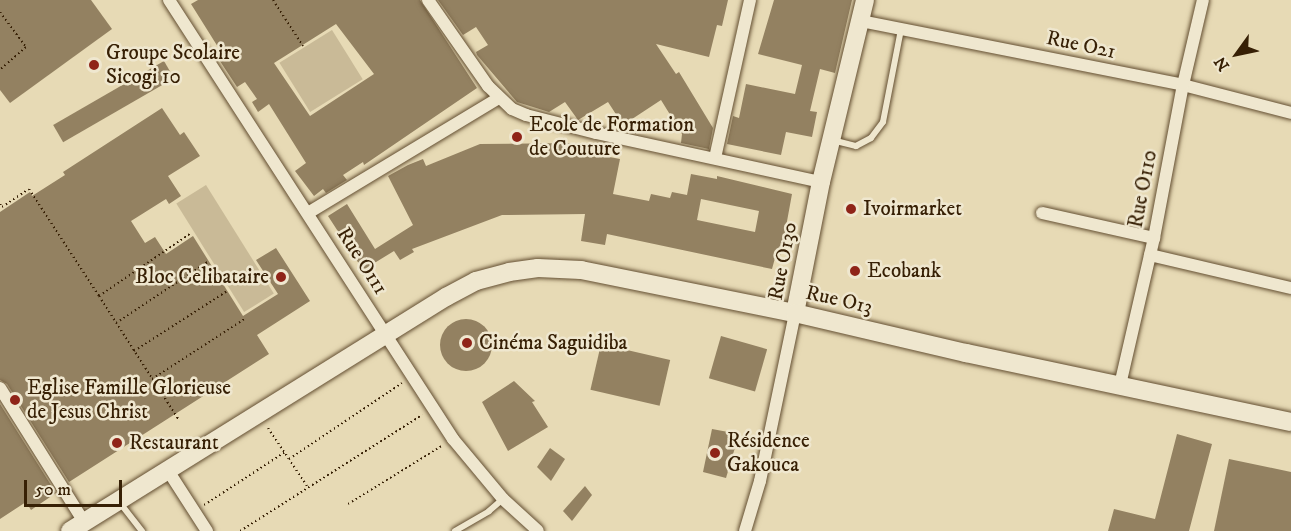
<!DOCTYPE html>
<html>
<head>
<meta charset="utf-8">
<style>
	body { margin:0 }
	#map { position:relative; width:1291px; height:531px; overflow:hidden; background:#e7dab5; font-family:"IM FELL DW Pica",serif }
	div>[style] { position:absolute }
	[style*='--x'] { left:calc(var(--x)*1px); top:calc(var(--y)*1px); width:calc(var(--w)*1px); rotate:calc(var(--a)*1deg) }
	.green>* { inset:0; background:#c9ba97; transform-origin:0 0 }
	.building>* { inset:0; background:#938161; transform-origin:0 0 }
	.round { border-radius:50% }
	.path>* { height:2px; margin-top:-1px; transform-origin:0; background:repeating-linear-gradient(90deg,#372005 0 1.5px,transparent 0 4.5px) }
	.roads { filter:drop-shadow(0 0 2px #634e31) drop-shadow(0 0 2px #634e31) }
	.lane>* { height:6px; margin:-3px; padding:0 3px; transform-origin:3px; border-radius:3px; background:#efe7cf }
	.street>* { height:12px; margin:-6px; padding:0 6px; transform-origin:6px; border-radius:6px; background:#efe7cf }
	.secondary>* { height:18px; margin:-9px; padding:0 9px; transform-origin:9px; border-radius:9px; background:#efe7cf }
	.dots>* { width:16px; height:16px; translate:-50% -50%; box-sizing:border-box; border:3px solid #efe7cf; border-radius:50% }
	span { translate:-50% -50%; white-space:nowrap; text-align:center; line-height:1.15; -webkit-text-stroke:5px #efe7cf; paint-order:stroke }
	.street-label { font-size:21px; color:#372005 }
	.poi-label { font-size:21px; color:#372005 }
	.left { translate:0 -50%; text-align:left }
	.right { translate:-100% -50%; text-align:right }
	.north { position:absolute; left:1207px; top:24px; width:60px; height:60px; -webkit-text-stroke:4px #efe7cf; paint-order:stroke; rotate:237deg; font-size:16px; font-weight:700; line-height:24px; text-align:center; color:#372005 }
	.north::after { content:''; display:block; margin:auto; width:21px; height:27px; background:#372005; clip-path:polygon(50% 0,100% 100%,50% 72%,0 100%) }
	.scale { position:absolute; left:24px; top:480px; width:98px; height:27px; box-sizing:border-box; border:3px solid #372005; border-top:0; padding-left:8px; font-size:18px; line-height:21px; white-space:nowrap; color:#372005; -webkit-text-stroke:4px #efe7cf; paint-order:stroke }
</style>
</head>
<body>
<div id="map">
	<div class="green">
		<i style="left:332px;top:30px;width:58px;height:62px;rotate:58deg"></i>
		<i style="left:206px;top:185px;width:128px;height:35px;rotate:58deg"></i>
	</div>
	<div class="building">
		<i style="clip-path:polygon(0 0,91px 0,112px 29px,10px 103px,0 90px)"></i>
		<i style="clip-path:polygon(evenodd,198px 0,420px 0,477px 88px,364px 165px,363px 162px,343px 175px,347px 180px,342px 183px,326px 193px,323px 189px,314px 196px,295px 171px,306px 163px,269px 104px,258px 112px,252px 102px,257px 99px,245px 82px,237px 87px,218px 58px,223px 55px,191px 4px,198px 0,336px 24px,374px 74px,310px 116px,274px 63px,336px 24px)"></i>
		<i style="clip-path:polygon(438px 0,728px 0,722px 26px,717px 25px,709px 57px,656px 44px,676px 74px,679px 72px,713px 128px,709px 149px,681px 143px,682px 134px,661px 100px,623px 125px,608px 102px,578px 120px,565px 102px,549px 112px,517px 102px,477px 55px,476px 52px,488px 45px,476px 27px,463px 35px)"></i>
		<i style="clip-path:polygon(774px 0,852px 0,835px 73px,820px 69px,810px 111px,817px 112px,812px 137px,786px 132px,781px 155px,727px 144px,733px 116px,739px 118px,746px 84px,795px 94px,802px 65px,758px 54px)"></i>
		<i style="left:164px;top:61px;width:20px;height:128px;rotate:60deg"></i>
		<i style="clip-path:polygon(162px 108px,180px 135px,184px 132px,200px 156px,168px 176px,181px 196px,169px 204px,166px 199px,131px 221px,145px 243px,155px 237px,166px 254px,193px 236px,243px 316px,278px 294px,256px 260px,276px 248px,310px 301px,257px 335px,269px 354px,69px 482px,7px 384px,0 380px,0 212px,30px 192px,32px 196px,65px 175px,63px 172px)"></i>
		<i style="clip-path:polygon(evenodd,578px 143px,578px 151px,620px 159px,613px 194px,649px 201px,651px 194px,670px 198px,672px 192px,687px 195px,691px 174px,717px 179px,717px 176px,792px 194px,781px 254px,775px 258px,772px 269px,607px 234px,605px 245px,581px 241px,585px 214px,502px 215px,412px 249px,414px 252px,400px 260px,394px 251px,363px 270px,328px 216px,347px 204px,375px 249px,413px 225px,388px 176px,408px 165px,423px 159px,426px 166px,480px 144px,578px 143px,701px 199px,759px 211px,755px 232px,697px 220px,701px 199px)"></i>
		<i class="round" style="left:440px;top:319px;width:52px;height:52px"></i>
		<i style="left:721px;top:336px;width:48px;height:44px;rotate:16deg"></i>
		<i style="left:601px;top:344px;width:71px;height:47px;rotate:13deg"></i>
		<i style="clip-path:polygon(514px 381px,535px 401px,532px 402px,548px 427px,508px 451px,482px 402px)"></i>
		<i style="clip-path:polygon(0 404px,56px 493px,31px 510px,26px 502px,0 519px)"></i>
		<i style="clip-path:polygon(712px 429px,739px 434px,726px 478px,703px 472px)"></i>
		<i style="clip-path:polygon(1177px 434px,1212px 444px,1189px 531px,1108px 531px,1114px 509px,1155px 519px)"></i>
		<i style="clip-path:polygon(550px 448px,565px 459px,551px 481px,537px 467px)"></i>
		<i style="clip-path:polygon(1229px 459px,1291px 472px,1291px 531px,1214px 531px)"></i>
		<i style="clip-path:polygon(585px 486px,592px 495px,572px 521px,563px 511px)"></i>
	</div>
	<div class="path">
		<i style="--x:273;--y:0;--w:55;--a:56.9"></i>
		<i style="--x:0;--y:12;--w:44;--a:53.4"></i>
		<i style="--x:26;--y:47;--w:35;--a:139"></i>
		<i style="--x:0;--y:204;--w:4;--a:56"></i>
		<i style="--x:2;--y:207;--w:32;--a:-34"></i>
		<i style="--x:29;--y:189;--w:128;--a:56.8"></i>
		<i style="--x:99;--y:296;--w:112;--a:-34.4"></i>
		<i style="--x:99;--y:296;--w:148;--a:57.2"></i>
		<i style="--x:116;--y:323;--w:112;--a:-33.7"></i>
		<i style="--x:134;--y:351;--w:111;--a:-32.8"></i>
		<i style="--x:152;--y:379;--w:112;--a:-33"></i>
		<i style="--x:268;--y:428;--w:37;--a:56"></i>
		<i style="--x:307;--y:486;--w:32;--a:-124"></i>
		<i style="--x:289;--y:459;--w:136;--a:-33.9"></i>
		<i style="--x:348;--y:504;--w:112;--a:-31.8"></i>
		<i style="--x:204;--y:505;--w:97;--a:-33.2"></i>
		<i style="--x:240;--y:531;--w:216;--a:-32.5"></i>
	</div>
	<div class="roads">
		<div class="lane">
			<i style="--x:832;--y:140;--w:25;--a:14"></i>
			<i style="--x:856;--y:146;--w:17;--a:-28"></i>
			<i style="--x:871;--y:138;--w:20;--a:-53"></i>
			<i style="--x:883;--y:122;--w:95;--a:-79"></i>
			<i style="--x:120;--y:503;--w:36;--a:52"></i>
			<i style="--x:455;--y:531;--w:39;--a:-30"></i>
			<i style="--x:489;--y:511;--w:18;--a:-41"></i>
		</div>
		<div class="street">
			<i style="--x:169;--y:0;--w:523;--a:57.1"></i>
			<i style="--x:453;--y:439;--w:78;--a:50.2"></i>
			<i style="--x:503;--y:499;--w:47;--a:42.4"></i>
			<i style="--x:428;--y:0;--w:105;--a:55.1"></i>
			<i style="--x:488;--y:86;--w:33;--a:44"></i>
			<i style="--x:512;--y:109;--w:15;--a:23"></i>
			<i style="--x:526;--y:115;--w:72;--a:14.4"></i>
			<i style="--x:596;--y:133;--w:230;--a:12.3"></i>
			<i style="--x:861;--y:21;--w:328;--a:11.2"></i>
			<i style="--x:1183;--y:85;--w:112;--a:14.5"></i>
			<i style="--x:715;--y:158;--w:162;--a:-77.5"></i>
			<i style="--x:308;--y:213;--w:223;--a:-31.1"></i>
			<i style="--x:1042;--y:213;--w:115;--a:12.6"></i>
			<i style="--x:1150;--y:255;--w:145;--a:13.2"></i>
			<i style="--x:1120;--y:385;--w:151;--a:-77"></i>
			<i style="--x:1154;--y:238;--w:156;--a:-79.3"></i>
			<i style="--x:1183;--y:85;--w:87;--a:-76.8"></i>
			<i style="--x:0;--y:388;--w:158;--a:57.9"></i>
			<i style="--x:167;--y:469;--w:74;--a:57.2"></i>
			<i style="--x:745;--y:531;--w:52;--a:-73.3"></i>
			<i style="--x:760;--y:481;--w:172;--a:-78.2"></i>
		</div>
		<div class="secondary">
			<i style="--x:795;--y:313;--w:134;--a:-78.8"></i>
			<i style="--x:821;--y:182;--w:187;--a:-76.4"></i>
			<i style="--x:70;--y:531;--w:443;--a:-31.9"></i>
			<i style="--x:446;--y:297;--w:34;--a:-28"></i>
			<i style="--x:476;--y:281;--w:34;--a:-15"></i>
			<i style="--x:509;--y:272;--w:29;--a:-8"></i>
			<i style="--x:538;--y:268;--w:43;--a:2.7"></i>
			<i style="--x:581;--y:270;--w:218;--a:11.4"></i>
			<i style="--x:795;--y:313;--w:176;--a:13.2"></i>
			<i style="--x:966;--y:353;--w:332;--a:12"></i>
		</div>
	</div>
	<div class="dots">
		<i style="left:94px;top:65px;background:#8f2418"></i>
		<i style="left:517px;top:137px;background:#8f2418"></i>
		<i style="left:851px;top:209px;background:#8f2418"></i>
		<i style="left:855px;top:271px;background:#8f2418"></i>
		<i style="left:281px;top:277px;background:#8f2418"></i>
		<i style="left:467px;top:343px;background:#8f2418"></i>
		<i style="left:15px;top:400px;background:#8f2418"></i>
		<i style="left:117px;top:443px;background:#8f2418"></i>
		<i style="left:715px;top:453px;background:#8f2418"></i>
	</div>
	<div class="street-label">
		<span style="left:1081px;top:45px;rotate:12deg">Rue O21</span>
		<span style="left:1143px;top:189px;rotate:-79deg">Rue O110</span>
		<span style="left:362px;top:261px;rotate:57deg">Rue O111</span>
		<span style="left:783px;top:261px;rotate:-79deg">Rue O130</span>
		<span style="left:839px;top:300px;rotate:13deg">Rue O13</span>
	</div>
	<div class="poi-label">
		<span class="left" style="left:106px;top:65px">Groupe Scolaire<br>Sicogi 10</span>
		<span class="left" style="left:529px;top:137px">Ecole de Formation<br>de Couture</span>
		<span class="left" style="left:863px;top:209px">Ivoirmarket</span>
		<span class="left" style="left:867px;top:271px">Ecobank</span>
		<span class="right" style="left:269px;top:277px">Bloc Celibataire</span>
		<span class="left" style="left:479px;top:343px">Cinéma Saguidiba</span>
		<span class="left" style="left:27px;top:400px">Eglise Famille Glorieuse<br>de Jesus Christ</span>
		<span class="left" style="left:727px;top:453px">Résidence<br>Gakouca</span>
		<span class="left" style="left:129px;top:443px">Restaurant</span>
	</div>
	<div class="north">N</div>
	<div class="scale">50 m</div>
</div>
</body>
</html>
